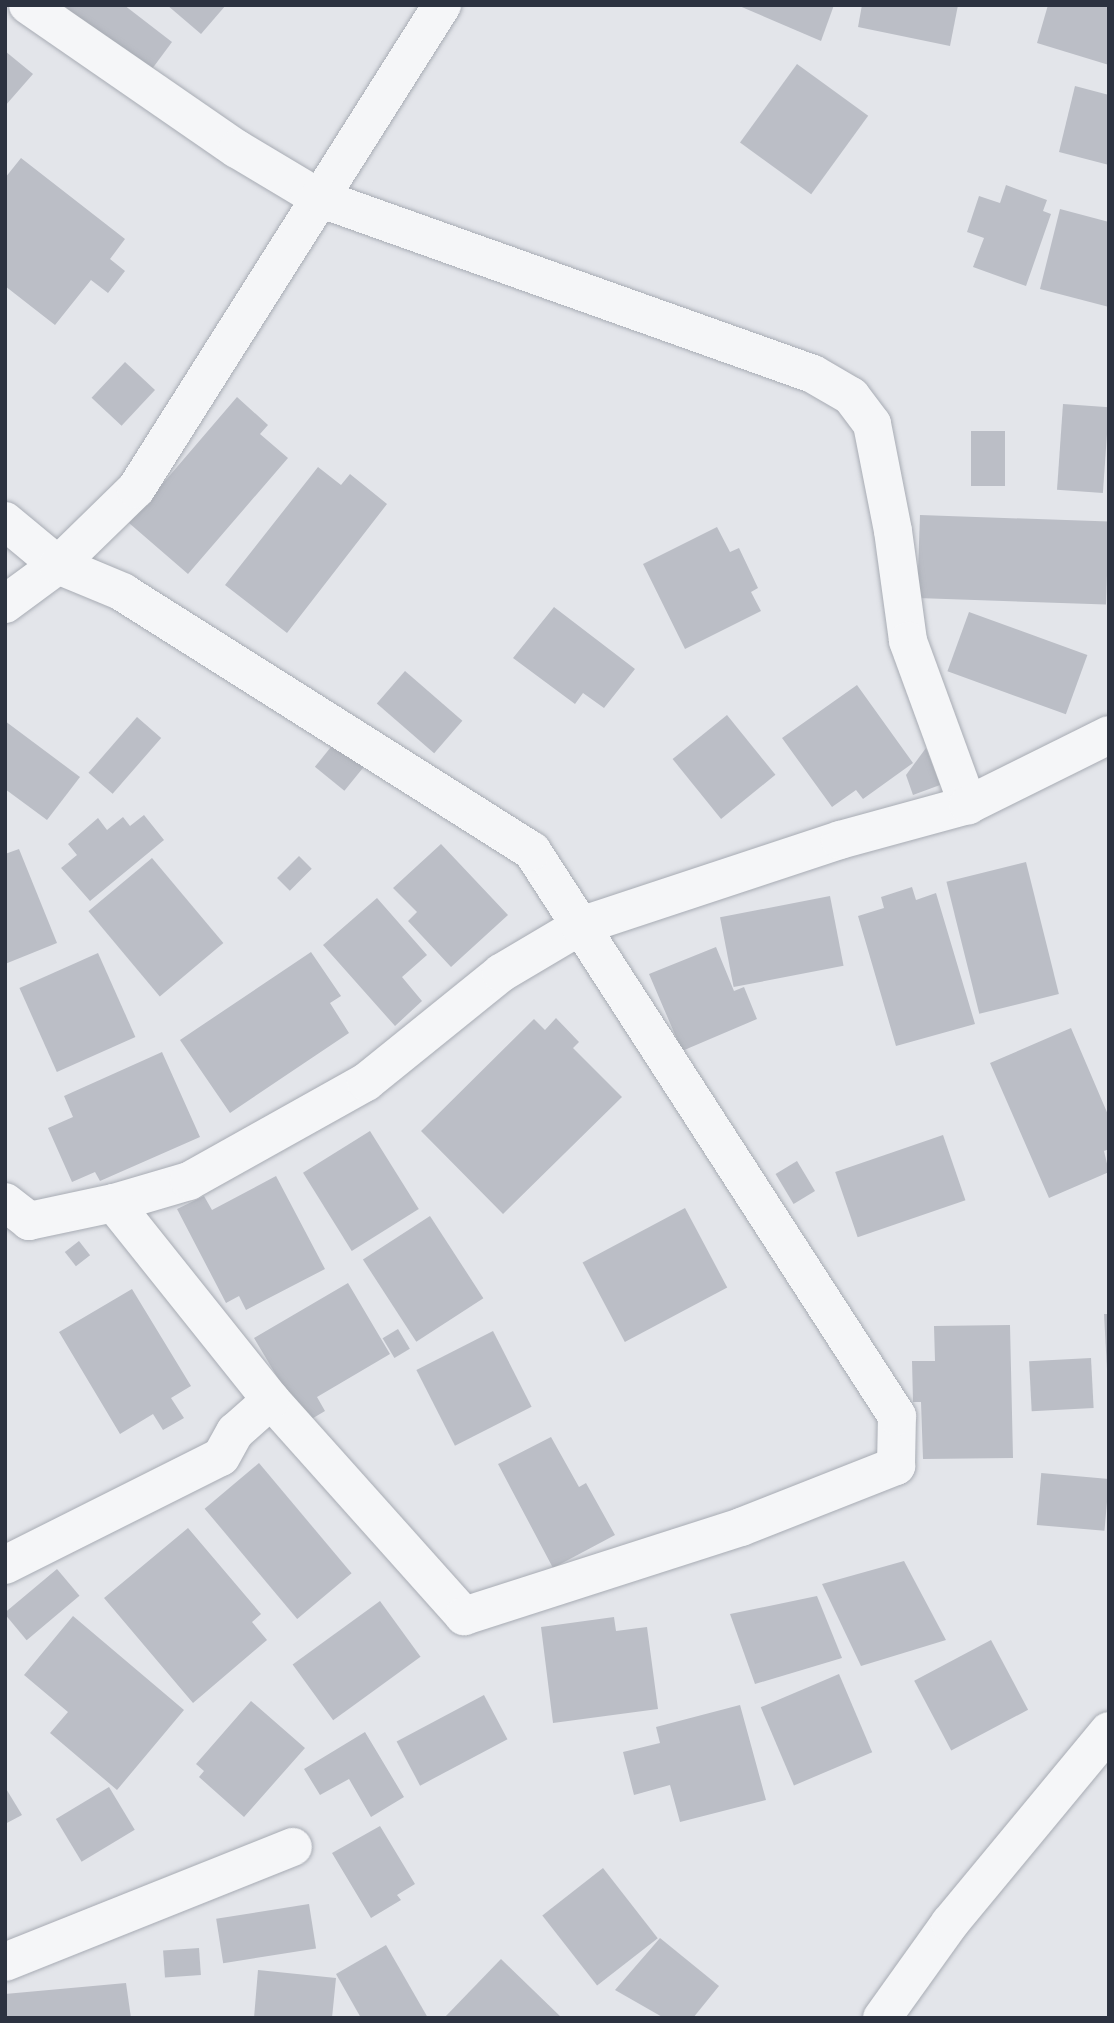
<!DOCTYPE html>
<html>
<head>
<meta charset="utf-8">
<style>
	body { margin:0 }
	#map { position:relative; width:1114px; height:2023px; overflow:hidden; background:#e3e5ea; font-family:"Public Sans",sans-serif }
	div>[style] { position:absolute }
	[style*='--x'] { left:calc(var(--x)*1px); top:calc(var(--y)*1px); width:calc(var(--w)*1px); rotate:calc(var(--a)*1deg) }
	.building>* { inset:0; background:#bbbec6; transform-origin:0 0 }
	.roads { filter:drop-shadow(0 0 2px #a8acb4) drop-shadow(0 0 2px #a8acb4) }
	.minor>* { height:38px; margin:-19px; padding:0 19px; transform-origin:19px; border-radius:19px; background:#f5f6f8 }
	span { translate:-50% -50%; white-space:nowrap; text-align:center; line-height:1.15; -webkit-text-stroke:7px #f2f4f7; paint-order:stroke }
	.frame { position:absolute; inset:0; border:7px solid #2c3240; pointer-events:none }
</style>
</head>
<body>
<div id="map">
	<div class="building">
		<i style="clip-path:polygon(63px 5px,124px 5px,172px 42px,149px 73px)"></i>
		<i style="clip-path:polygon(167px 5px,226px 5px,201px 34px)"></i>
		<i style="clip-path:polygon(737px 5px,834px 5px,821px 41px)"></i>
		<i style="clip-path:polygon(862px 5px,958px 5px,950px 46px,858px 27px)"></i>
		<i style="clip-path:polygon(1048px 5px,1109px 5px,1109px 65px,1037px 43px)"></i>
		<i style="clip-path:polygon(5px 51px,33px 74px,5px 106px)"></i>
		<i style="left:797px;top:64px;width:88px;height:97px;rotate:36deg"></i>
		<i style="clip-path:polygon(1075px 86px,1109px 95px,1109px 165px,1059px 152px)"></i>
		<i style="clip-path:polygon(21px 158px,125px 239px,110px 259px,125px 271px,108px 293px,91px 280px,55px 325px,5px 286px,5px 178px)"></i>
		<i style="clip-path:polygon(1006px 185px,1047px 200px,1043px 211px,1051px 214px,1026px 286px,973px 267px,984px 238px,967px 232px,979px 196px,1000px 203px)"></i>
		<i style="clip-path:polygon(1060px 209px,1109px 222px,1109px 307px,1040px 289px)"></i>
		<i style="left:125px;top:362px;width:41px;height:49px;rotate:43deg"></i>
		<i style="clip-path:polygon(237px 397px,268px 425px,260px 434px,288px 458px,188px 574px,129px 523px)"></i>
		<i style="left:1063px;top:404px;width:46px;height:86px;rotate:4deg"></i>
		<i style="left:971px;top:431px;width:34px;height:55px"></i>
		<i style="clip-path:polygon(318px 467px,341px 485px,350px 474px,387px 504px,287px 633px,225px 585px)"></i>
		<i style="left:920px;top:515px;width:189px;height:83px;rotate:2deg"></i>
		<i style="clip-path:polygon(717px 527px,730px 552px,739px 548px,758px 588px,751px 592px,761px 611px,685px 649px,643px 564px)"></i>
		<i style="clip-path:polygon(554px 607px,635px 669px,604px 708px,583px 693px,575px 704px,513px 658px)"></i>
		<i style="left:969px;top:612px;width:126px;height:63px;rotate:20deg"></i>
		<i style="left:405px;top:671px;width:76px;height:43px;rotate:41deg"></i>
		<i style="clip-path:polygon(857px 685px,913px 763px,863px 799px,856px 790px,832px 807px,782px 738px)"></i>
		<i style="left:727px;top:715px;width:77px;height:70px;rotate:51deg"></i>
		<i style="left:137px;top:717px;width:32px;height:74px;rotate:41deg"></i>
		<i style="clip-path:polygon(5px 721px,80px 777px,47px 820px,5px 789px)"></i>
		<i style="left:335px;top:742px;width:38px;height:32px;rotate:39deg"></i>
		<i style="clip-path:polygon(926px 748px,940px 785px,913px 795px,906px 775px)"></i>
		<i style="clip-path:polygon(144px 815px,164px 840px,90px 901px,61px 868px,77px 855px,68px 844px,98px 818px,107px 830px,123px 817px,130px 826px)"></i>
		<i style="clip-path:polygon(441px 844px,508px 915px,451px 967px,408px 921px,417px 912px,393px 888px)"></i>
		<i style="clip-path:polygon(19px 849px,57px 943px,5px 964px,5px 854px)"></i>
		<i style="left:299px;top:856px;width:18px;height:31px;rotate:45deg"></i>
		<i style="left:152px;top:858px;width:111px;height:83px;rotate:50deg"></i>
		<i style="left:1026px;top:862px;width:136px;height:82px;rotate:76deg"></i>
		<i style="clip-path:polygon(912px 887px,916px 900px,936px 893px,975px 1024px,896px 1046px,858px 916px,884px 908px,881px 897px)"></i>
		<i style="left:830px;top:896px;width:71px;height:112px;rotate:79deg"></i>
		<i style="clip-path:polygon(377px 898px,427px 955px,402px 977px,422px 1001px,395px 1026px,323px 945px)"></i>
		<i style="clip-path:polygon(716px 947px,734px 991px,744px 987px,757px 1019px,682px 1051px,649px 974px)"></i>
		<i style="clip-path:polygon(311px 952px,341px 996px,330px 1003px,349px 1033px,230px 1113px,180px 1040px)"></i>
		<i style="left:98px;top:953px;width:92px;height:86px;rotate:66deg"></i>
		<i style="clip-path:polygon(556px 1018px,579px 1042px,573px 1048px,622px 1097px,503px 1214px,421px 1131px,534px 1019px,545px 1030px)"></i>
		<i style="clip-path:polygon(1071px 1028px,1109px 1117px,1109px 1149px,1104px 1151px,1109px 1172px,1049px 1198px,990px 1063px)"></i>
		<i style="clip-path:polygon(162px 1052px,200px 1137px,100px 1181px,95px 1172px,72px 1182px,48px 1128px,73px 1117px,64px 1096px)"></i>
		<i style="left:370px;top:1131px;width:92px;height:79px;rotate:58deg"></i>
		<i style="left:943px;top:1135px;width:69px;height:114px;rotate:71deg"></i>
		<i style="left:797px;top:1161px;width:35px;height:25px;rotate:59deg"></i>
		<i style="clip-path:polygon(276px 1176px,325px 1269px,246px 1310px,239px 1296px,226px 1303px,177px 1209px,204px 1196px,212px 1210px)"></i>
		<i style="left:685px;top:1208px;width:90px;height:116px;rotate:62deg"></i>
		<i style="left:430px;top:1216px;width:98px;height:80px;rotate:57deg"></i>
		<i style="left:79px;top:1241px;width:18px;height:18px;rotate:52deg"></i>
		<i style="clip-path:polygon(348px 1283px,390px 1354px,317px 1397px,325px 1411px,298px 1427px,279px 1380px,254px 1338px)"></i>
		<i style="clip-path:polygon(132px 1289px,191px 1386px,171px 1398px,184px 1418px,163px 1430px,153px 1414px,120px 1434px,59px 1332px)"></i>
		<i style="clip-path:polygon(1104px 1314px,1109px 1314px,1109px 1369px,1107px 1369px)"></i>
		<i style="clip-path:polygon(1010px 1325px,1013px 1458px,923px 1459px,921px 1402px,913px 1402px,912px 1361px,935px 1361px,934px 1326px)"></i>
		<i style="left:398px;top:1329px;width:23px;height:18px;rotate:59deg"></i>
		<i style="left:493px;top:1331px;width:85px;height:86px;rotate:63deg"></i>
		<i style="left:1091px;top:1358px;width:50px;height:62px;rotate:87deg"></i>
		<i style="clip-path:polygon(551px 1437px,579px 1487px,586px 1483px,615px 1535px,553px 1568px,498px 1464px)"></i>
		<i style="left:259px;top:1463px;width:144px;height:71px;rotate:50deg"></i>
		<i style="left:1109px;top:1479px;width:52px;height:68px;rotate:95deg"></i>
		<i style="clip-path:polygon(188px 1528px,261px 1614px,252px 1622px,267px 1640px,193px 1703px,104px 1598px)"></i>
		<i style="clip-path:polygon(904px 1561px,946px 1640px,861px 1666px,822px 1584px)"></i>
		<i style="left:57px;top:1569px;width:35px;height:69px;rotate:50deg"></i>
		<i style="clip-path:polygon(817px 1596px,842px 1658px,755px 1684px,730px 1614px)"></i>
		<i style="left:380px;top:1601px;width:69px;height:108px;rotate:54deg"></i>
		<i style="clip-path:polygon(73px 1616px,184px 1710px,117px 1790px,50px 1733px,68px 1712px,24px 1675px)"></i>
		<i style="clip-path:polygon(614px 1617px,616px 1631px,647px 1627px,658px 1709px,553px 1723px,541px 1627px)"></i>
		<i style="left:991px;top:1640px;width:79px;height:87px;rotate:62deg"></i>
		<i style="left:839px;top:1674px;width:85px;height:85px;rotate:67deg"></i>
		<i style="left:484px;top:1695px;width:50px;height:99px;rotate:62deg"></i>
		<i style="clip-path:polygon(251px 1701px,305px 1748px,244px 1817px,199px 1777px,204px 1771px,196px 1764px)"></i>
		<i style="clip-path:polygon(740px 1705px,766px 1800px,680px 1822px,670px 1785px,634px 1795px,623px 1752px,660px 1743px,656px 1727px)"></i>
		<i style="clip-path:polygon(365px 1732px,404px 1797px,371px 1817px,349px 1779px,320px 1795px,304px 1769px)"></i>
		<i style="clip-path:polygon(5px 1787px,22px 1815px,5px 1824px)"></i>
		<i style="left:109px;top:1787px;width:50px;height:62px;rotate:59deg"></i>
		<i style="clip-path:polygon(380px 1826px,415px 1884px,397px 1895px,401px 1900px,371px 1918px,332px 1853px)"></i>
		<i style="left:603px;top:1868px;width:89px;height:77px;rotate:52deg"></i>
		<i style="left:309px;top:1904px;width:45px;height:94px;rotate:81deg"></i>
		<i style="clip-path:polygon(660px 1938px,719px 1986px,693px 2018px,664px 2018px,615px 1990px)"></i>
		<i style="clip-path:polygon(386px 1945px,428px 2018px,361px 2018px,336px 1974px)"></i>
		<i style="left:199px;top:1948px;width:27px;height:36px;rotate:86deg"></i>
		<i style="clip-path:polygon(501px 1959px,562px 2018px,444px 2018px)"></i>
		<i style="clip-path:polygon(258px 1970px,336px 1978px,332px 2018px,254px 2018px)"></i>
		<i style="clip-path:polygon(126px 1983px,131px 2018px,5px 2018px,5px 1994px)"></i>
	</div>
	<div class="roads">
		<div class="minor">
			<i style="--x:28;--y:5;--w:254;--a:34.6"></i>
			<i style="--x:237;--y:149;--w:96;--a:30.9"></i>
			<i style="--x:319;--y:198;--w:524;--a:19.61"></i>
			<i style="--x:813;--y:374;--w:44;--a:30.1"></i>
			<i style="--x:851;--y:396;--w:35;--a:53"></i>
			<i style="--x:872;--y:424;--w:109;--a:78.9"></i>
			<i style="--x:893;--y:531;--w:111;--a:82.2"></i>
			<i style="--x:908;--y:641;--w:175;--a:69.9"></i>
			<i style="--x:5;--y:521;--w:69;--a:39.7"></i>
			<i style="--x:58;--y:565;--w:66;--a:143.7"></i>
			<i style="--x:5;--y:1202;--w:31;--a:38"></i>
			<i style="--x:29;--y:1221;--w:87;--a:-12"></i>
			<i style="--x:114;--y:1203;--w:78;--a:-16.3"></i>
			<i style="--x:189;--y:1181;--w:203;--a:-29.2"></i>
			<i style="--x:366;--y:1082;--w:174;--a:-38.9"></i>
			<i style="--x:501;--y:973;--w:92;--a:-30.7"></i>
			<i style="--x:580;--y:926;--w:274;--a:-18.3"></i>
			<i style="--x:840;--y:840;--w:133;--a:-15.3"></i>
			<i style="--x:968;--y:805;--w:157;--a:-26.4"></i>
			<i style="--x:271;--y:1400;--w:290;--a:48.2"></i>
			<i style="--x:464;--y:1616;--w:291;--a:-17.8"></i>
			<i style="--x:741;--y:1527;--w:167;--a:-21.5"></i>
			<i style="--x:896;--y:1466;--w:50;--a:-88.9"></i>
			<i style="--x:897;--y:1416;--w:673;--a:-122.86"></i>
			<i style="--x:532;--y:851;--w:484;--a:-147.7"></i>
			<i style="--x:123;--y:592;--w:70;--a:-157.4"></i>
			<i style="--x:58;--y:565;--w:109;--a:-44.3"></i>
			<i style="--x:136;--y:489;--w:573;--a:-57.7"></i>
			<i style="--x:5;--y:1565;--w:241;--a:-26.6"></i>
			<i style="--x:221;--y:1457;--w:29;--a:-61"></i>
			<i style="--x:235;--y:1432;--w:48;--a:-41.6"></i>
			<i style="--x:271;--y:1400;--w:252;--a:-128.6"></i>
			<i style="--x:5;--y:1962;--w:310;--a:-21.8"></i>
			<i style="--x:882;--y:2018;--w:117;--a:-54.4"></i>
			<i style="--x:950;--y:1923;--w:249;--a:-50.4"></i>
		</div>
	</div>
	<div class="frame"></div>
</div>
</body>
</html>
